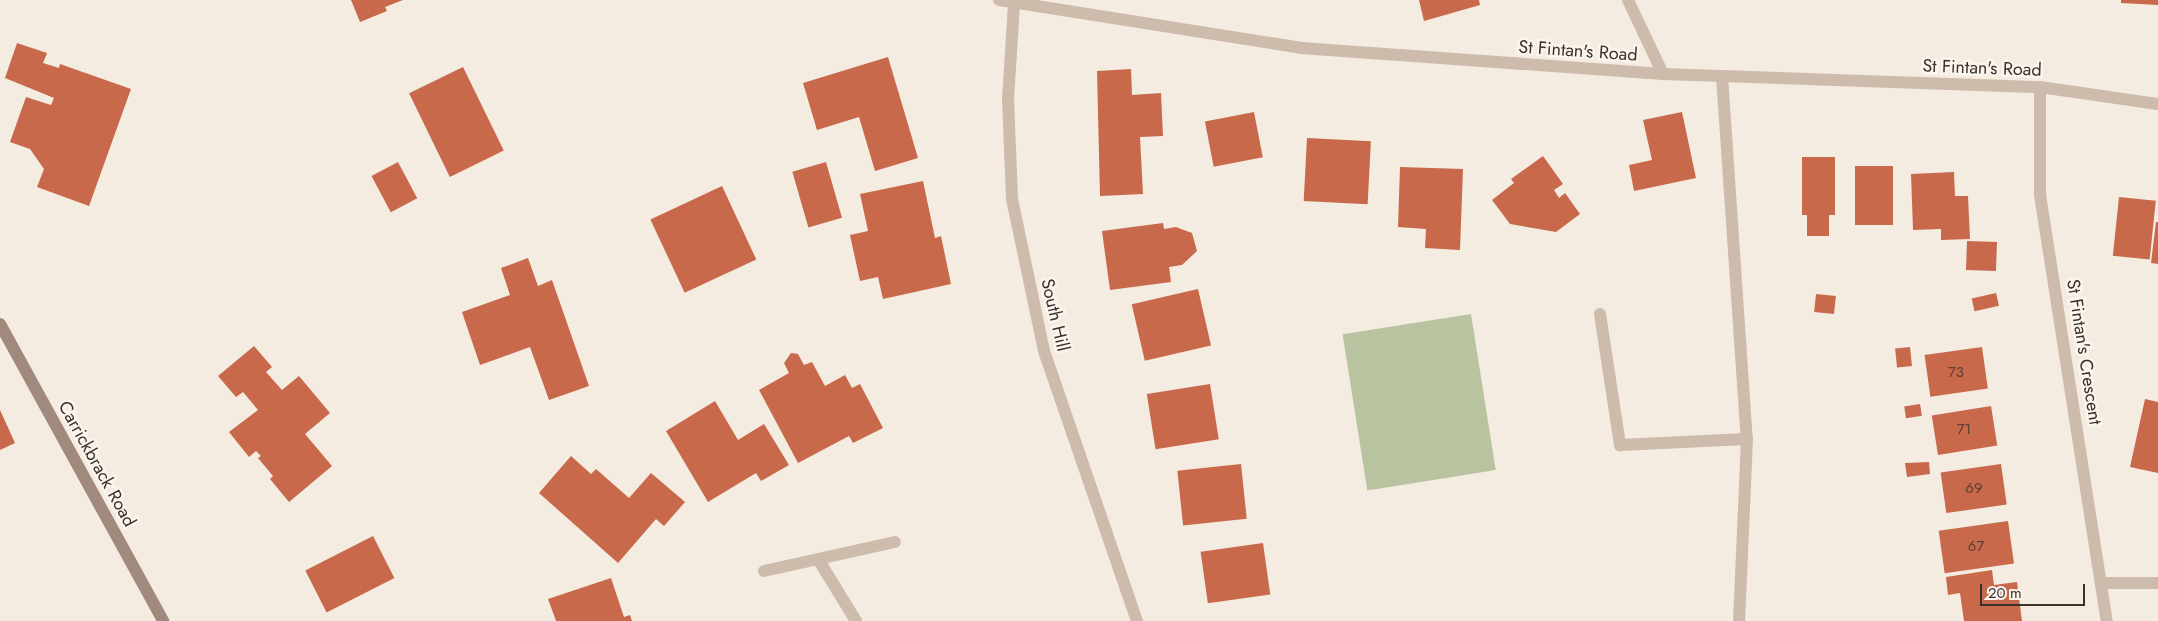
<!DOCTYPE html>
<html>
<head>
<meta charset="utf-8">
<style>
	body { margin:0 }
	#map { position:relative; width:2158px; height:621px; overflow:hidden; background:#f4ebe1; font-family:Jost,sans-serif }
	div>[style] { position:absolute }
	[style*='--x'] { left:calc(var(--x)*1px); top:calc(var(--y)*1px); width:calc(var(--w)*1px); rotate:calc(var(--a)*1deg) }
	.green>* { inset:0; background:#b8c4a0; transform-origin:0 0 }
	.building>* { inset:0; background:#c8694b; transform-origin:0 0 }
	.service>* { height:12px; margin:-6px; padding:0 6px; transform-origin:6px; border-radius:6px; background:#cdbbac }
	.minor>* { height:12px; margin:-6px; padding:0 6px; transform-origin:6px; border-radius:6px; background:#cdbbac }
	.tertiary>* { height:12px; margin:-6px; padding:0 6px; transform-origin:6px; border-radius:6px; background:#cdbbac }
	.secondary>* { height:12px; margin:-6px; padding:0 6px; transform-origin:6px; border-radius:6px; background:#a18a7d }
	span { translate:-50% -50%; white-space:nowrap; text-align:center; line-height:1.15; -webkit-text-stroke:5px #fbf5ee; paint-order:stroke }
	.number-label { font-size:15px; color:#5e3e33 }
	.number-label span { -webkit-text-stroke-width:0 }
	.street-label { font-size:18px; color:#3b302b }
	.scale { position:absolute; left:1980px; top:584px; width:105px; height:22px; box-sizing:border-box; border:2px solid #3b302b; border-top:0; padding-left:6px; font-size:15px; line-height:18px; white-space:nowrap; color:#3b302b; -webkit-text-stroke:4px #fbf5ee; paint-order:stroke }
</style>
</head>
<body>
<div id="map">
	<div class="green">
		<i style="left:1471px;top:314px;width:158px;height:130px;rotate:81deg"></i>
	</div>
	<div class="building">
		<i style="clip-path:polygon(351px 0,403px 0,385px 7px,387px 11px,360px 22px)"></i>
		<i style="clip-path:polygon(1419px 0,1479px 0,1480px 5px,1424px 21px)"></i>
		<i style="clip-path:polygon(2121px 0,2158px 0,2158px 5px,2121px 3px)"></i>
		<i style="clip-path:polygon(17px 43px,47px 53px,43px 63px,59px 68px,60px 64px,131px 89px,89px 206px,37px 187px,44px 169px,30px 149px,10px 142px,26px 97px,51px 105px,54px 98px,5px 78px)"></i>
		<i style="clip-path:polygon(888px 57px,918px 158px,875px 171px,859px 117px,817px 130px,803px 83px)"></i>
		<i style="left:463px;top:67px;width:93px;height:60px;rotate:64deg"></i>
		<i style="clip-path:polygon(1131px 69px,1132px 95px,1161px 93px,1163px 136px,1140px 137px,1143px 194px,1100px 196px,1097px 71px)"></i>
		<i style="left:1254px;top:112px;width:46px;height:50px;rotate:79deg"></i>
		<i style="clip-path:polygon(1682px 112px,1696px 178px,1634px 191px,1629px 165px,1652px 160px,1643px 120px)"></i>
		<i style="left:1307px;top:138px;width:64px;height:63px;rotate:3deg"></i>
		<i style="clip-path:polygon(1543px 156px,1563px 184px,1554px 190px,1559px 198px,1565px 193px,1580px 214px,1556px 232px,1510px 224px,1492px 200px,1514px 183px,1511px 179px)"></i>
		<i style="clip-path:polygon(1802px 157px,1835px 157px,1835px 215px,1829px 215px,1829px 236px,1807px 236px,1807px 215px,1802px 215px)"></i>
		<i style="left:398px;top:162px;width:41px;height:30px;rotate:62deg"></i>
		<i style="left:826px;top:162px;width:58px;height:35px;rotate:74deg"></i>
		<i style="left:1855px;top:166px;width:38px;height:59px"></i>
		<i style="clip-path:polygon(1400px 167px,1463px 169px,1460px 250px,1425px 248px,1426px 229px,1398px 227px)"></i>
		<i style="clip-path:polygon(1954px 172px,1955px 196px,1968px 196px,1970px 239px,1941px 240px,1941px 229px,1913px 230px,1911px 174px)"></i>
		<i style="clip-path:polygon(923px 181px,935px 238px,941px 236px,951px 284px,883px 299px,878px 277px,860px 281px,850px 235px,868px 231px,860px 194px)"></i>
		<i style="left:722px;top:186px;width:81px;height:79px;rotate:65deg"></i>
		<i style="left:2119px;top:197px;width:37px;height:59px;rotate:6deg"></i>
		<i style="clip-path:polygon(2156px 222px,2158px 222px,2158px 264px,2151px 263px)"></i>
		<i style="clip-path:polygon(1163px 223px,1164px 229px,1176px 227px,1192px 233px,1197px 251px,1182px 265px,1169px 267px,1171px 282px,1110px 290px,1102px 231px)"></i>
		<i style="left:1967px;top:241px;width:30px;height:29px;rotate:2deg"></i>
		<i style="clip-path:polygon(528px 258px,538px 286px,552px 280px,589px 386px,549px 400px,530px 347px,480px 365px,462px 312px,510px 295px,501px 268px)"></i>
		<i style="left:1198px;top:289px;width:58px;height:68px;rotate:77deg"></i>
		<i style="left:1996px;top:293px;width:13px;height:25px;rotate:77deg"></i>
		<i style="left:1816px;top:294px;width:20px;height:18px;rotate:6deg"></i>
		<i style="clip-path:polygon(254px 346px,272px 367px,266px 372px,282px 390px,299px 376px,330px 413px,305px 434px,332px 466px,289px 502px,270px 479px,273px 476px,258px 458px,261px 456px,256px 451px,249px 457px,229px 432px,258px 410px,243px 392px,236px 397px,218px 376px)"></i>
		<i style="left:1910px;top:347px;width:19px;height:15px;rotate:84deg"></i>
		<i style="left:1982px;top:347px;width:42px;height:58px;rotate:82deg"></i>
		<i style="clip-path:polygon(791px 353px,798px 354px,804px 365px,812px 362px,825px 386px,845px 375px,852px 388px,860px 384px,883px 428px,853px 443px,849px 436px,798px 463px,759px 390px,789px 373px,784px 363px)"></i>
		<i style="left:1210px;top:384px;width:56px;height:64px;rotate:81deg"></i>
		<i style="clip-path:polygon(2145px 399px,2158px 402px,2158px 473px,2130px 467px)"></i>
		<i style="clip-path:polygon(715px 401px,738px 440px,764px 424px,789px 465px,761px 481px,756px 473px,708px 502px,666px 431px)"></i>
		<i style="left:1920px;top:404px;width:12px;height:16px;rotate:81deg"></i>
		<i style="left:1991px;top:406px;width:40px;height:60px;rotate:81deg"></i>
		<i style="clip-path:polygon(0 410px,15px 443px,0 450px)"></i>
		<i style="clip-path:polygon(571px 456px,591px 474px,596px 469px,629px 498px,651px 473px,685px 502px,664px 526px,656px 519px,618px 563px,539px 493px)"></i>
		<i style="clip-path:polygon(1929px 462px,1930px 474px,1907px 477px,1905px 463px)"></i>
		<i style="left:1241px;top:464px;width:55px;height:64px;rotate:84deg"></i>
		<i style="left:2001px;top:464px;width:41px;height:61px;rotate:82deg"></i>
		<i style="left:2008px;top:521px;width:43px;height:70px;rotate:82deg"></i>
		<i style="left:373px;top:536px;width:47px;height:76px;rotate:63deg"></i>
		<i style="left:1263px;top:543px;width:52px;height:63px;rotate:82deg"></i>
		<i style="clip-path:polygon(1992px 570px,1994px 585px,2017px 582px,2022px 621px,1964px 621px,1960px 593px,1948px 595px,1946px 577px)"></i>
		<i style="clip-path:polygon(611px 578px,624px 617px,630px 615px,632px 621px,556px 621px,548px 599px)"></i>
	</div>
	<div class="service">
		<i style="--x:1722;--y:76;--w:364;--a:86.1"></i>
		<i style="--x:1747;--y:439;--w:182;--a:92.5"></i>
		<i style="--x:1600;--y:314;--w:133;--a:81.3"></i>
		<i style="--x:1620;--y:445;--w:127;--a:-2.7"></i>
	</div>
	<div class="minor">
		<i style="--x:1628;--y:0;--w:82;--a:64.7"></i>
		<i style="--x:1014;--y:4;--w:95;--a:93.6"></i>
		<i style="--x:1008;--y:99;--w:100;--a:87.7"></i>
		<i style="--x:1012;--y:199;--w:155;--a:78.1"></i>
		<i style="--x:1044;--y:351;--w:286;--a:71"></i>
		<i style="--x:2040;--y:87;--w:108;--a:90"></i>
		<i style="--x:2040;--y:195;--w:431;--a:81.1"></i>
		<i style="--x:818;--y:559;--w:73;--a:58.5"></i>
		<i style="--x:764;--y:571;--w:134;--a:-12.5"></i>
		<i style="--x:2103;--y:583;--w:55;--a:0"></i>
	</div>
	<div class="tertiary">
		<i style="--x:999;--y:0;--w:306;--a:9"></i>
		<i style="--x:1301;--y:48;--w:363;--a:4.1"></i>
		<i style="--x:1663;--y:74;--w:377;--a:2"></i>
		<i style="--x:2040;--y:87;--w:119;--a:8.2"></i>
	</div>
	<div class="secondary">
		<i style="--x:0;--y:324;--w:339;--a:61.2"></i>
	</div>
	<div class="number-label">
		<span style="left:1956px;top:373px">73</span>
		<span style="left:1964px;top:430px">71</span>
		<span style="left:1974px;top:489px">69</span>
		<span style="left:1976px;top:547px">67</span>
	</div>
	<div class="street-label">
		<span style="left:1578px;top:51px;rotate:4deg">St Fintan's Road</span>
		<span style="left:1982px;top:68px;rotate:2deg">St Fintan's Road</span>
		<span style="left:1055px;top:315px;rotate:77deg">South Hill</span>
		<span style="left:2084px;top:352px;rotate:81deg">St Fintan's Crescent</span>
		<span style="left:97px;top:464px;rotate:61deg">Carrickbrack Road</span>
	</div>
	<div class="scale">20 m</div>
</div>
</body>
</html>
